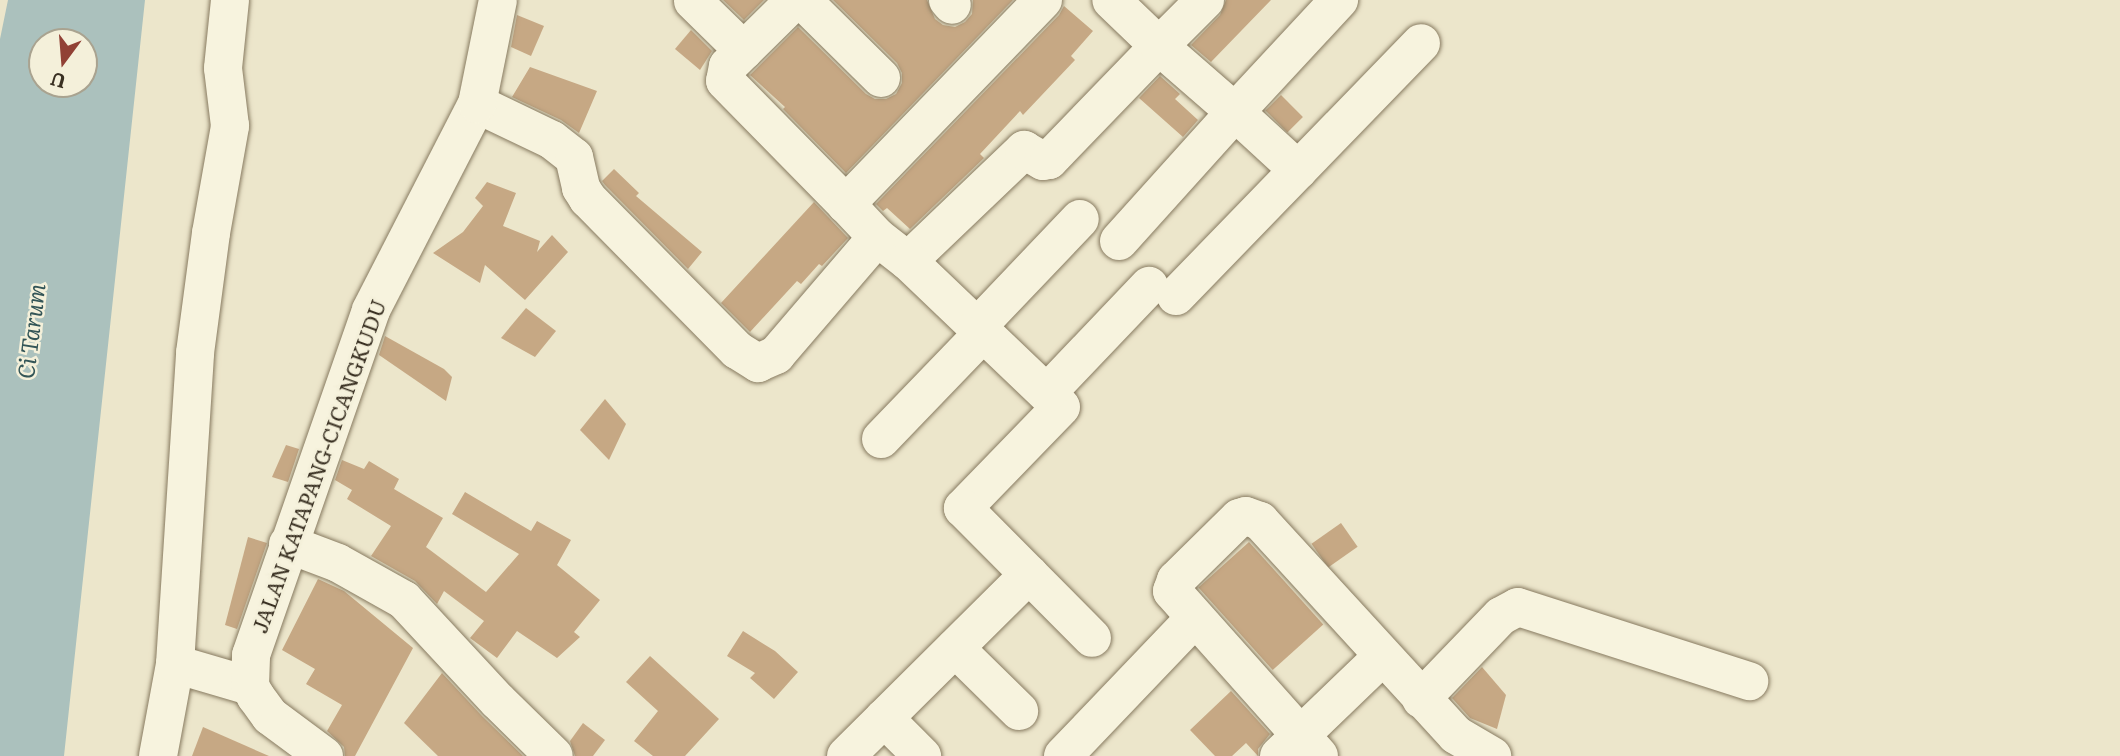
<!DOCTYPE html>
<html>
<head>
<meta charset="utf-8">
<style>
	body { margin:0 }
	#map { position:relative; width:2120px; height:756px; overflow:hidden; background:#ece6cb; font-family:Literata,serif }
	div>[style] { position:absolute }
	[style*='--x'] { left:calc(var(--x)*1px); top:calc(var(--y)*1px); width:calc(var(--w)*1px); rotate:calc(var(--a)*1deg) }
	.water>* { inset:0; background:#abc1bd }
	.building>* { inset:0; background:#c6a884; transform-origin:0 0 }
	.roads { filter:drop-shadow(0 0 2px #877a60) drop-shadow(0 0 2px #877a60) }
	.minor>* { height:38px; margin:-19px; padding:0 19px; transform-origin:19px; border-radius:19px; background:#f7f3de }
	span { translate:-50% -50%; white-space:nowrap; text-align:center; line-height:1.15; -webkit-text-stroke:5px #f4f0da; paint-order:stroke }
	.street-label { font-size:21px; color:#393022 }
	.water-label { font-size:23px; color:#335557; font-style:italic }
	.north { position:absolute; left:28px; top:28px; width:70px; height:70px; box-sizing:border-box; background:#f4f0da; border:2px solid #a9a390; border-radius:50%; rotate:196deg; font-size:19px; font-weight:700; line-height:28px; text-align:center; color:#393022 }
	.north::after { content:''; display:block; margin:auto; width:24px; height:32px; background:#914135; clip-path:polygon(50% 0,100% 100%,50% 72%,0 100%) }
</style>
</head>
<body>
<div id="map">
	<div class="water">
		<i style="clip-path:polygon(evenodd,8px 0,145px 0,64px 756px,0 756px,0 39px,8px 0,42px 42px,84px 42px,84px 84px,42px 84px,42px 42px)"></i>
	</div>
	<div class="building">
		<i style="clip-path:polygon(723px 0,764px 0,744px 20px)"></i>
		<i style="clip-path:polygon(833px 0,927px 0,935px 19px,943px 25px,955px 27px,965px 22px,972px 14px,973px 0,1013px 0,846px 173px,783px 109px,785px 107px,750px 75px,798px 27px,866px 94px,875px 99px,886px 99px,896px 94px,902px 83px,902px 73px,897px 63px)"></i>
		<i style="clip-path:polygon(1226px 0,1271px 0,1211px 62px,1191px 45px,1220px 15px)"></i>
		<i style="clip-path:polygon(1064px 6px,1093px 31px,1071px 56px,1075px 60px,1023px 115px,1020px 111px,980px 154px,984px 158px,910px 229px,887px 208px,883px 211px,876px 204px,1059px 15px)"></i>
		<i style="clip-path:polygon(517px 15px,544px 26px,531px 56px,511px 47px)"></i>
		<i style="clip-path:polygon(691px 30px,712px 51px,700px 70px,675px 49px)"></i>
		<i style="clip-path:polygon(530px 67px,597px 91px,579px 133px,561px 120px,512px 97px)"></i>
		<i style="clip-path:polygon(1160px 76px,1180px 94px,1175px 99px,1198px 120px,1183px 137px,1139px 98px)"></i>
		<i style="left:1281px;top:95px;width:31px;height:22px;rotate:45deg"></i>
		<i style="clip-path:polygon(614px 169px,639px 193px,636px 196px,702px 252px,688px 269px,605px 185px,602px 181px)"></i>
		<i style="clip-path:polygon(487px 182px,516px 193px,503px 226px,540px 241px,537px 252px,552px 235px,568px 252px,525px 300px,485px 265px,480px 283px,433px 253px,463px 232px,483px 206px,475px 198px)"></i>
		<i style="clip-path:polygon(814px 202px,848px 238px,822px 266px,819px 264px,801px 284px,797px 281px,750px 332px,721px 303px)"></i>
		<i style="clip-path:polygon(526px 308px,556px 331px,535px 357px,501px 338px)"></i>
		<i style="clip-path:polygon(385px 336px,444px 369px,452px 377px,446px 401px,379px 355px)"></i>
		<i style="clip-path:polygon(605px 399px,626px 424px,609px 460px,580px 430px)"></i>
		<i style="clip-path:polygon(286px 445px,299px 449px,288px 482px,272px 477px)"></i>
		<i style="clip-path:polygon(342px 460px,364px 469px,369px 461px,399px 479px,394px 489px,443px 518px,426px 547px,486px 592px,519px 554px,452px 514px,465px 492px,531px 531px,537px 521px,571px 540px,557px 565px,600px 600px,574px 632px,580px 637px,557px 658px,517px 631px,497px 658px,470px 638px,484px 621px,444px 591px,437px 604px,415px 581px,371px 556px,391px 526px,347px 499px,352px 490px,335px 480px)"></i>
		<i style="left:1341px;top:523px;width:29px;height:36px;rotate:55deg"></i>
		<i style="clip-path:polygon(248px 537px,267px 543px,237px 629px,225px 625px)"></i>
		<i style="left:1249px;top:542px;width:111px;height:68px;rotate:48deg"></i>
		<i style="clip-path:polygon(318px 579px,344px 591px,413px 648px,355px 756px,345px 756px,344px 747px,327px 731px,342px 705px,306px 684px,315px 669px,282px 650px)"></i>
		<i style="clip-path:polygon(743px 631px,775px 651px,798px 672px,774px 699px,750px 678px,755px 673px,727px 656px)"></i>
		<i style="clip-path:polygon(650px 656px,719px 719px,685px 756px,653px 756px,634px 741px,658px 711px,626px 682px)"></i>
		<i style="clip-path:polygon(1482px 667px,1506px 695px,1497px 729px,1470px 718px,1452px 698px)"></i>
		<i style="clip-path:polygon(442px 673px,482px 716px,523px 756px,438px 756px,404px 723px)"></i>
		<i style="clip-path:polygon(1231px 691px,1270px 734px,1258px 749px,1258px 756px,1246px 743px,1232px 756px,1215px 756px,1190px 730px)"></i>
		<i style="clip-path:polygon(583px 723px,605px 740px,593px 756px,575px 756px,570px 741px)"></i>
		<i style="clip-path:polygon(203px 727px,269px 756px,192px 756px)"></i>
	</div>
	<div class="roads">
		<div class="minor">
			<i style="--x:795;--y:0;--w:94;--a:135.4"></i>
			<i style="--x:728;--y:66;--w:15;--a:101"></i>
			<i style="--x:725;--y:81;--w:173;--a:45.5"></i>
			<i style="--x:802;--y:0;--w:111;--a:44.6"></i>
			<i style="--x:948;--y:0;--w:6;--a:51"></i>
			<i style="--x:1043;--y:0;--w:284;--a:134"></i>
			<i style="--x:846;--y:204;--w:45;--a:46.8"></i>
			<i style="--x:877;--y:237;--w:39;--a:38"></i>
			<i style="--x:908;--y:261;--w:161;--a:-43.7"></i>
			<i style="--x:1024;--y:150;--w:22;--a:30"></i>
			<i style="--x:1043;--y:161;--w:6;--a:-9"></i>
			<i style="--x:1049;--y:160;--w:158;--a:-46"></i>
			<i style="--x:1159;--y:46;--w:66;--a:-136.2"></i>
			<i style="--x:1205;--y:0;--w:65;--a:135"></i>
			<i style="--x:1159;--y:46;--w:101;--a:41"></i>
			<i style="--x:1235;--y:112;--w:153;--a:-47.1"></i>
			<i style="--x:693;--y:1;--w:71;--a:44.4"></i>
			<i style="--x:477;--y:104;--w:83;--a:25.6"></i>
			<i style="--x:552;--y:140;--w:28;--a:38"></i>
			<i style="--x:574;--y:157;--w:32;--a:77"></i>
			<i style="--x:581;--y:188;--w:13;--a:58"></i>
			<i style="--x:588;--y:199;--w:212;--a:45.4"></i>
			<i style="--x:737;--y:350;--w:25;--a:32"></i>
			<i style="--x:758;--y:363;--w:20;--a:-24"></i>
			<i style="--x:776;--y:355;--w:155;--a:-49.4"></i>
			<i style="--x:1119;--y:241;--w:173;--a:-48"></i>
			<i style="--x:1235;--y:112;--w:86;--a:42.6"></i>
			<i style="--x:908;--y:261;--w:211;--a:43.7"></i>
			<i style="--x:1061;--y:407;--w:141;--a:134.1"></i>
			<i style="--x:963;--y:508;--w:183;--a:45.2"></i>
			<i style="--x:1176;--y:296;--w:352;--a:-45.9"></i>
			<i style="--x:977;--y:327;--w:149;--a:-46.4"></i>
			<i style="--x:1047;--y:393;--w:148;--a:-46.4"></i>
			<i style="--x:881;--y:439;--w:147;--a:-46.1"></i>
			<i style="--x:288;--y:544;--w:53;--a:20.8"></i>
			<i style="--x:338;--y:563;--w:76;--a:29.3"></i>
			<i style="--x:404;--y:600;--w:138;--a:47.1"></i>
			<i style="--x:498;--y:701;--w:78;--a:44.5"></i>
			<i style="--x:955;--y:648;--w:90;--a:44.5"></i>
			<i style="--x:175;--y:664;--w:78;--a:16.3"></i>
			<i style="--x:1421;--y:699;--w:115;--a:-46.1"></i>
			<i style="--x:1501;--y:616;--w:19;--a:-28"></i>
			<i style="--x:1518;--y:607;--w:243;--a:17.8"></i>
			<i style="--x:884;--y:718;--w:54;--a:45"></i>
			<i style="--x:158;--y:756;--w:94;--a:-79.5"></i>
			<i style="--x:175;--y:664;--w:312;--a:-86.3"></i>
			<i style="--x:195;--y:353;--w:121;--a:-82.4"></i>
			<i style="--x:211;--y:233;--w:109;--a:-79.9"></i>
			<i style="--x:230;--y:126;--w:58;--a:-96.9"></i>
			<i style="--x:223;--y:68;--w:68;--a:-84.1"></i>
			<i style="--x:324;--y:756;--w:67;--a:-143.5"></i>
			<i style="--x:270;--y:716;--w:24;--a:-126"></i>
			<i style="--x:256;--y:697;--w:13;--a:-119"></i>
			<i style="--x:250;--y:686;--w:31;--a:-88"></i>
			<i style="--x:251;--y:655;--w:365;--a:-70.8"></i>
			<i style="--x:371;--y:310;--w:232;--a:-62.8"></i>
			<i style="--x:477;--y:104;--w:106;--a:-78.6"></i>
			<i style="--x:846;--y:756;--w:258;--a:-44.8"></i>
			<i style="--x:1063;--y:756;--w:190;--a:-46.3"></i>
			<i style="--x:1279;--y:756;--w:143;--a:-43.9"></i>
			<i style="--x:1319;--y:756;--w:221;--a:-131.7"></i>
			<i style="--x:1172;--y:591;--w:12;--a:-70"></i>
			<i style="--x:1176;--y:580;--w:88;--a:-44.5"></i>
			<i style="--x:1239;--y:518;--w:7;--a:-16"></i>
			<i style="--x:1246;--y:516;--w:15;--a:20"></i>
			<i style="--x:1260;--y:521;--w:290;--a:47.5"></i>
			<i style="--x:1456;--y:735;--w:42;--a:30.3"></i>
		</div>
	</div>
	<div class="street-label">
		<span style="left:318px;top:466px;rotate:-70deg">JALAN KATAPANG-CICANGKUDU</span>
	</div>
	<div class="water-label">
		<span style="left:30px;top:331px;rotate:-83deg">Ci Tarum</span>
	</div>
	<div class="north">U</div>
</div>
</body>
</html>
